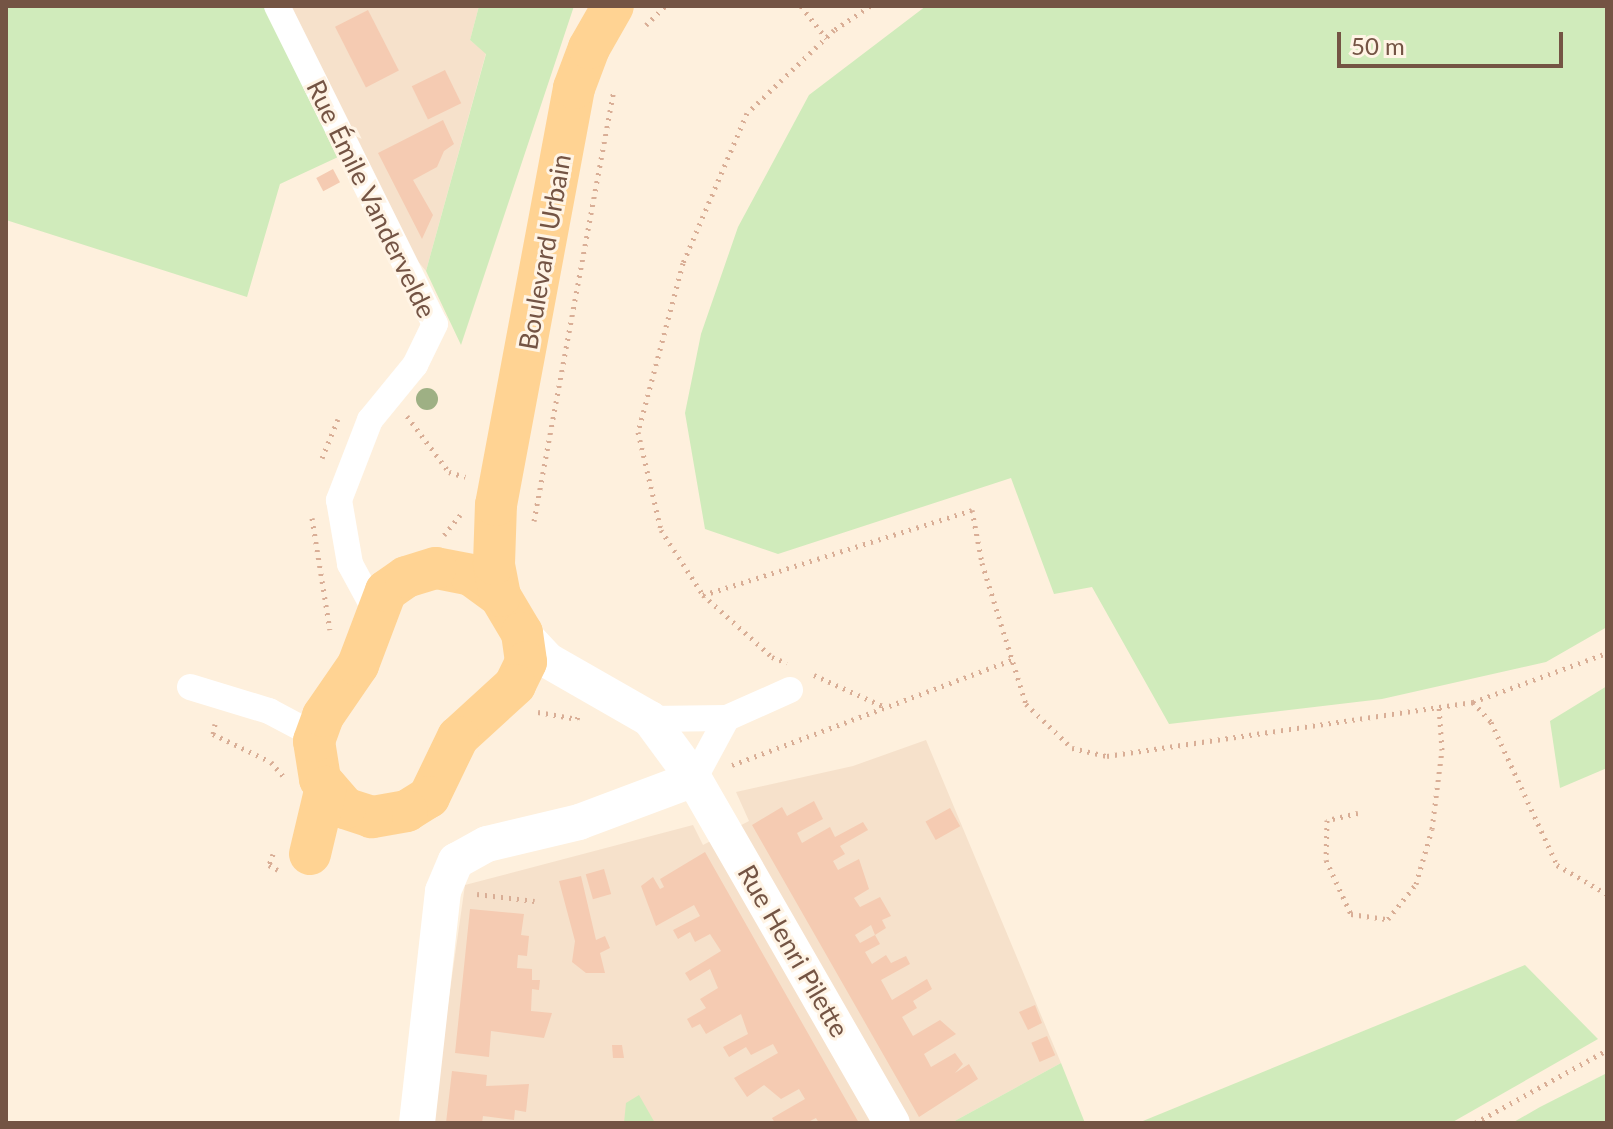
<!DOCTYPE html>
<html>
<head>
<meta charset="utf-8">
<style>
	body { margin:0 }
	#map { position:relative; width:1613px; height:1129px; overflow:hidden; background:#fef0dd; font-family:Lato,sans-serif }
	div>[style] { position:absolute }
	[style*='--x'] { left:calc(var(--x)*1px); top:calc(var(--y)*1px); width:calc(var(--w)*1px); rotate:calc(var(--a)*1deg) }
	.residential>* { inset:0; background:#f6e1cb }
	.green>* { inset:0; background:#d0ebbb }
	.building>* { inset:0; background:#f5cbb2; transform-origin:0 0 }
	.path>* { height:5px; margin-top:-2.5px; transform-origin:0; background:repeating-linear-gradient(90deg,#d9ae96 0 2px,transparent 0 8px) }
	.street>* { height:26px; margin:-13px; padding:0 13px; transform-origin:13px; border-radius:13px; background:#fff }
	.secondary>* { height:36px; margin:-18px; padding:0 18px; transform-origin:18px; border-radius:18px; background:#fff }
	.primary>* { height:42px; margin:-21px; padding:0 21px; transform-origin:21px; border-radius:21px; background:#ffd393 }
	.trees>* { width:22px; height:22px; margin:-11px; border-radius:50%; background:#9eb084 }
	span { translate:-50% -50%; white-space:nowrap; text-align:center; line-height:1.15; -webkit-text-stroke:6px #fff4e5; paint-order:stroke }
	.street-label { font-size:26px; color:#745444 }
	.frame { position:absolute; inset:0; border:8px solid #745444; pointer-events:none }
	.scale { position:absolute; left:1337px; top:32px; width:226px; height:36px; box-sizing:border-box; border:4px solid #745444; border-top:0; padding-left:10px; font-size:24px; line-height:28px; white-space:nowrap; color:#745444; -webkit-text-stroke:6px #fff4e5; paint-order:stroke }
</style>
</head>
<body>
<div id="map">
	<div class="residential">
		<i style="clip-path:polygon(277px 6px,479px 6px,470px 40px,486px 53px,426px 271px,391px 229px)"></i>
		<i style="clip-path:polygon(926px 740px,1061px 1063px,951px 1123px,431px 1123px,465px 885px,693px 825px,703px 845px,749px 821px,736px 792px,853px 766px)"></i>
	</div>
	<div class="green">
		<i style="clip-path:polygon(6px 6px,277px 6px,351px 151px,280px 184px,247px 297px,6px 220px)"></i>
		<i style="clip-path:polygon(479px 6px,574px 6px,461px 345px,426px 271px,486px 54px,470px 40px)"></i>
		<i style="clip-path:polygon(926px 6px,1607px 6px,1607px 627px,1546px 662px,1382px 699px,1169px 724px,1092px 587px,1054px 594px,1011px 478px,778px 554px,705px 529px,685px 413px,701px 334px,738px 227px,809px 95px)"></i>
		<i style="clip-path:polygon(1607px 686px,1607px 768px,1560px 788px,1550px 721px)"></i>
		<i style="clip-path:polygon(1525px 965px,1598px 1039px,1451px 1123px,1138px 1123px)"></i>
		<i style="clip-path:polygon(1061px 1063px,1085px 1123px,951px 1123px)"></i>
		<i style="clip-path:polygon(1607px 1073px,1607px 1123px,1512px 1123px,1540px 1107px)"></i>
		<i style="clip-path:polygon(639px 1095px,655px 1123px,624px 1123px,626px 1103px)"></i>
	</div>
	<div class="building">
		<i style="left:368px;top:10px;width:68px;height:37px;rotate:63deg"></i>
		<i style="left:445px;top:70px;width:37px;height:37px;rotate:64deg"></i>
		<i style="clip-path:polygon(443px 120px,454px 144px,444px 151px,437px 167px,413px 180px,433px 215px,422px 239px,378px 153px)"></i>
		<i style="left:333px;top:169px;width:15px;height:19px;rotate:62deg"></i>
		<i style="clip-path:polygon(814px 801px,823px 819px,797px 833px,802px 843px,830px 827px,835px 837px,863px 822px,868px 830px,840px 846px,845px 854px,833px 861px,838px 870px,859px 859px,869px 889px,854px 898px,860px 907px,880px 897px,891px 916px,882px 920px,886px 928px,875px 935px,871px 925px,855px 935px,860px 943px,875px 935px,880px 944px,865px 952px,872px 964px,886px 955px,891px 963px,906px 956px,910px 964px,881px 980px,892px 1000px,927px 979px,932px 989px,913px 1001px,917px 1008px,902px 1017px,913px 1036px,940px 1020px,956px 1034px,924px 1054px,931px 1067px,955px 1053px,963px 1064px,955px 1073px,969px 1064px,978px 1079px,919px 1117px,752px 825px,782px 807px,787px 816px)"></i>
		<i style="left:950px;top:808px;width:21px;height:28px;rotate:61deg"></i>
		<i style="clip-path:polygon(705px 852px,747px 926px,859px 1123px,819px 1123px,816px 1118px,806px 1123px,775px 1123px,772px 1118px,805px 1099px,799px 1089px,781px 1099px,764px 1085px,747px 1097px,734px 1078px,778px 1053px,773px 1044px,751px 1055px,746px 1047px,729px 1057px,723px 1047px,748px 1034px,741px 1014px,706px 1034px,700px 1024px,692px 1028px,687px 1019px,706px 1008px,700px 999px,718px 988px,710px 969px,690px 981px,685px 973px,721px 951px,710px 934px,695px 942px,690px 932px,678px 939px,673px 930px,700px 916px,694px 905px,656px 926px,641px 886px,653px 877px,660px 889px,664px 887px,660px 879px)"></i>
		<i style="left:604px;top:869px;width:26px;height:19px;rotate:74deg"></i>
		<i style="clip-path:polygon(581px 876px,596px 940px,605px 936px,610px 948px,600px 953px,605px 973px,586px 973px,572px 962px,575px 941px,559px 881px)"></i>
		<i style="clip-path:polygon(470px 909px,524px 914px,521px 935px,529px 936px,527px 956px,518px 955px,517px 968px,532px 969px,532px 980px,540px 980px,539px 990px,532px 989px,531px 1011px,552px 1013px,544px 1038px,491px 1031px,489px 1057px,455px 1053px)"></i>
		<i style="clip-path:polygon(1035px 1005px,1042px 1023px,1028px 1030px,1019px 1012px)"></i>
		<i style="left:1047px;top:1036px;width:21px;height:17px;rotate:67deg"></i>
		<i style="clip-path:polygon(612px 1045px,622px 1045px,624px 1058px,613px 1058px)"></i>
		<i style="clip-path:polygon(452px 1071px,487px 1075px,486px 1086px,529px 1084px,526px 1112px,515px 1110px,514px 1120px,483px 1116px,482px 1123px,446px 1123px)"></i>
	</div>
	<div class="path">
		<i style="--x:801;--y:6;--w:41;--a:52"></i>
		<i style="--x:870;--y:6;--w:43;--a:146.3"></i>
		<i style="--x:834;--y:30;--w:120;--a:136.3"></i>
		<i style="--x:747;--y:113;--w:163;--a:113.1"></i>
		<i style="--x:683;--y:263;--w:175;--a:104.9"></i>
		<i style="--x:638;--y:432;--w:101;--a:76.8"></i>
		<i style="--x:661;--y:530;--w:77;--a:57.1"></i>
		<i style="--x:703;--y:595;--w:282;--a:-17.5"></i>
		<i style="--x:972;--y:510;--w:54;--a:79.3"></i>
		<i style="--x:982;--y:563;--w:148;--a:72.7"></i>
		<i style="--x:1026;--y:704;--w:64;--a:43.7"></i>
		<i style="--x:1072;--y:748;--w:36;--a:13"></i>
		<i style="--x:1107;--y:756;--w:370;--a:-8.4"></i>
		<i style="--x:1473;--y:702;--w:27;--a:48"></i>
		<i style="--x:1491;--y:722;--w:157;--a:65.2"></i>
		<i style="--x:1557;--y:865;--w:58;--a:30.1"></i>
		<i style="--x:646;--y:25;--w:27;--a:-45"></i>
		<i style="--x:407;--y:416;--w:70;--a:53.1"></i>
		<i style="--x:449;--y:472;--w:17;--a:17"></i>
		<i style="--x:322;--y:458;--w:42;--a:-67.7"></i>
		<i style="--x:312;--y:518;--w:113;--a:80.9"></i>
		<i style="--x:534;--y:521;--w:438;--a:-79.5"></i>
		<i style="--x:444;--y:535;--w:26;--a:-51"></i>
		<i style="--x:703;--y:595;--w:93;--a:41.9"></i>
		<i style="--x:772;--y:657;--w:16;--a:22"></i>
		<i style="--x:814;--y:675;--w:78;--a:24.3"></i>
		<i style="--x:1473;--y:702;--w:143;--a:-20.1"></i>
		<i style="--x:538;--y:712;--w:40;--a:10"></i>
		<i style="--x:577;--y:719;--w:5;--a:-68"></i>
		<i style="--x:215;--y:724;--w:10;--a:101"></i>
		<i style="--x:213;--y:734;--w:64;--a:25.8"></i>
		<i style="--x:271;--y:762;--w:18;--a:49"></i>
		<i style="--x:732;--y:765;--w:299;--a:-20.6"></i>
		<i style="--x:1358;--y:813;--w:32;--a:167"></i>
		<i style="--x:1327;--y:820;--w:40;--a:91.4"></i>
		<i style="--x:1326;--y:860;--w:60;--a:65.2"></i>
		<i style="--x:1351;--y:914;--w:37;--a:8"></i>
		<i style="--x:1388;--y:919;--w:45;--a:-51.3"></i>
		<i style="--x:1416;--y:884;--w:57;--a:-73.8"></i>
		<i style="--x:1432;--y:829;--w:80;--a:-82.8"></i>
		<i style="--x:1442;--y:750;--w:44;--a:-93.9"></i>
		<i style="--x:273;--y:854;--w:12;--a:110"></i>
		<i style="--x:269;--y:865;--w:10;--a:29"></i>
		<i style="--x:477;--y:894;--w:58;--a:6.9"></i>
		<i style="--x:1475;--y:1123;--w:151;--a:-28.9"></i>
	</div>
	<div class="street">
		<i style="--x:277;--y:6;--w:355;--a:63.6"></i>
		<i style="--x:435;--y:324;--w:46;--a:116"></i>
		<i style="--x:415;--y:365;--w:71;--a:129.3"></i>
		<i style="--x:370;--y:420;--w:86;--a:111.2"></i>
		<i style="--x:339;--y:500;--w:65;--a:80.2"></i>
		<i style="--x:350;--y:564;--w:57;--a:61.6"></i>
		<i style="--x:190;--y:687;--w:83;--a:16.9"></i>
		<i style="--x:269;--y:711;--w:53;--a:28"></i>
		<i style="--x:650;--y:719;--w:77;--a:-0.7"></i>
		<i style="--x:727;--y:718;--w:69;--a:-24"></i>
		<i style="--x:694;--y:779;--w:69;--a:-61.6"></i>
	</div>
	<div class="secondary">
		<i style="--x:522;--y:633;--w:37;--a:47"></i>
		<i style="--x:547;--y:660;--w:119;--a:29.8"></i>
		<i style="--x:650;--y:719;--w:74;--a:53.7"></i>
		<i style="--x:417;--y:1123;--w:233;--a:-83.6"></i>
		<i style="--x:443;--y:891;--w:33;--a:-67"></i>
		<i style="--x:456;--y:861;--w:35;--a:-29"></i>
		<i style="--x:487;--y:844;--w:95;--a:-13.4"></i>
		<i style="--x:579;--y:822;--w:123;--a:-20.5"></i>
		<i style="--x:694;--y:779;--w:397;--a:60.1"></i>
	</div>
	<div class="primary">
		<i style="--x:436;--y:568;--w:36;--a:11"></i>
		<i style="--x:471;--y:575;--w:36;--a:36"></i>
		<i style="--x:500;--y:596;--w:43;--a:59.3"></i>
		<i style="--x:522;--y:633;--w:29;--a:82"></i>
		<i style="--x:526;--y:662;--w:25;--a:116"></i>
		<i style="--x:515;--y:685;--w:77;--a:137.6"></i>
		<i style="--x:458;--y:737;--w:67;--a:115.8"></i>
		<i style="--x:429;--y:797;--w:26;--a:148"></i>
		<i style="--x:407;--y:811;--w:36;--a:170"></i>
		<i style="--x:372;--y:817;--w:28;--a:-162"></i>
		<i style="--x:345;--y:808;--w:38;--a:-131"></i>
		<i style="--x:320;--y:779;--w:38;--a:-99"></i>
		<i style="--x:314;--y:741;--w:27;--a:-70"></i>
		<i style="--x:323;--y:716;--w:62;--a:-55.5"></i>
		<i style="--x:358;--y:665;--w:79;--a:-69.3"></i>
		<i style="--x:386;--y:591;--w:24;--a:-35"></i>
		<i style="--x:406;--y:577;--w:31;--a:-17"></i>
		<i style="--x:500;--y:596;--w:33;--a:-101"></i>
		<i style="--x:494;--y:564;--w:59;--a:-88.1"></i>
		<i style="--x:496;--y:505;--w:424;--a:-79.4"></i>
		<i style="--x:574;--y:88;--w:43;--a:-69.4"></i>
		<i style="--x:589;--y:48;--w:48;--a:-60.3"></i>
		<i style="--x:310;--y:854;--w:69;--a:-76.6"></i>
	</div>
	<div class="trees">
		<i style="left:427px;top:399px"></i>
	</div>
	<div class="street-label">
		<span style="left:371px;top:199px;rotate:64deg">Rue Émile Vandervelde</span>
		<span style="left:545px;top:252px;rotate:-80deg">Boulevard Urbain</span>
		<span style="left:793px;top:951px;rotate:60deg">Rue Henri Pilette</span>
	</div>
	<div class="frame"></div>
	<div class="scale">50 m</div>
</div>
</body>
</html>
